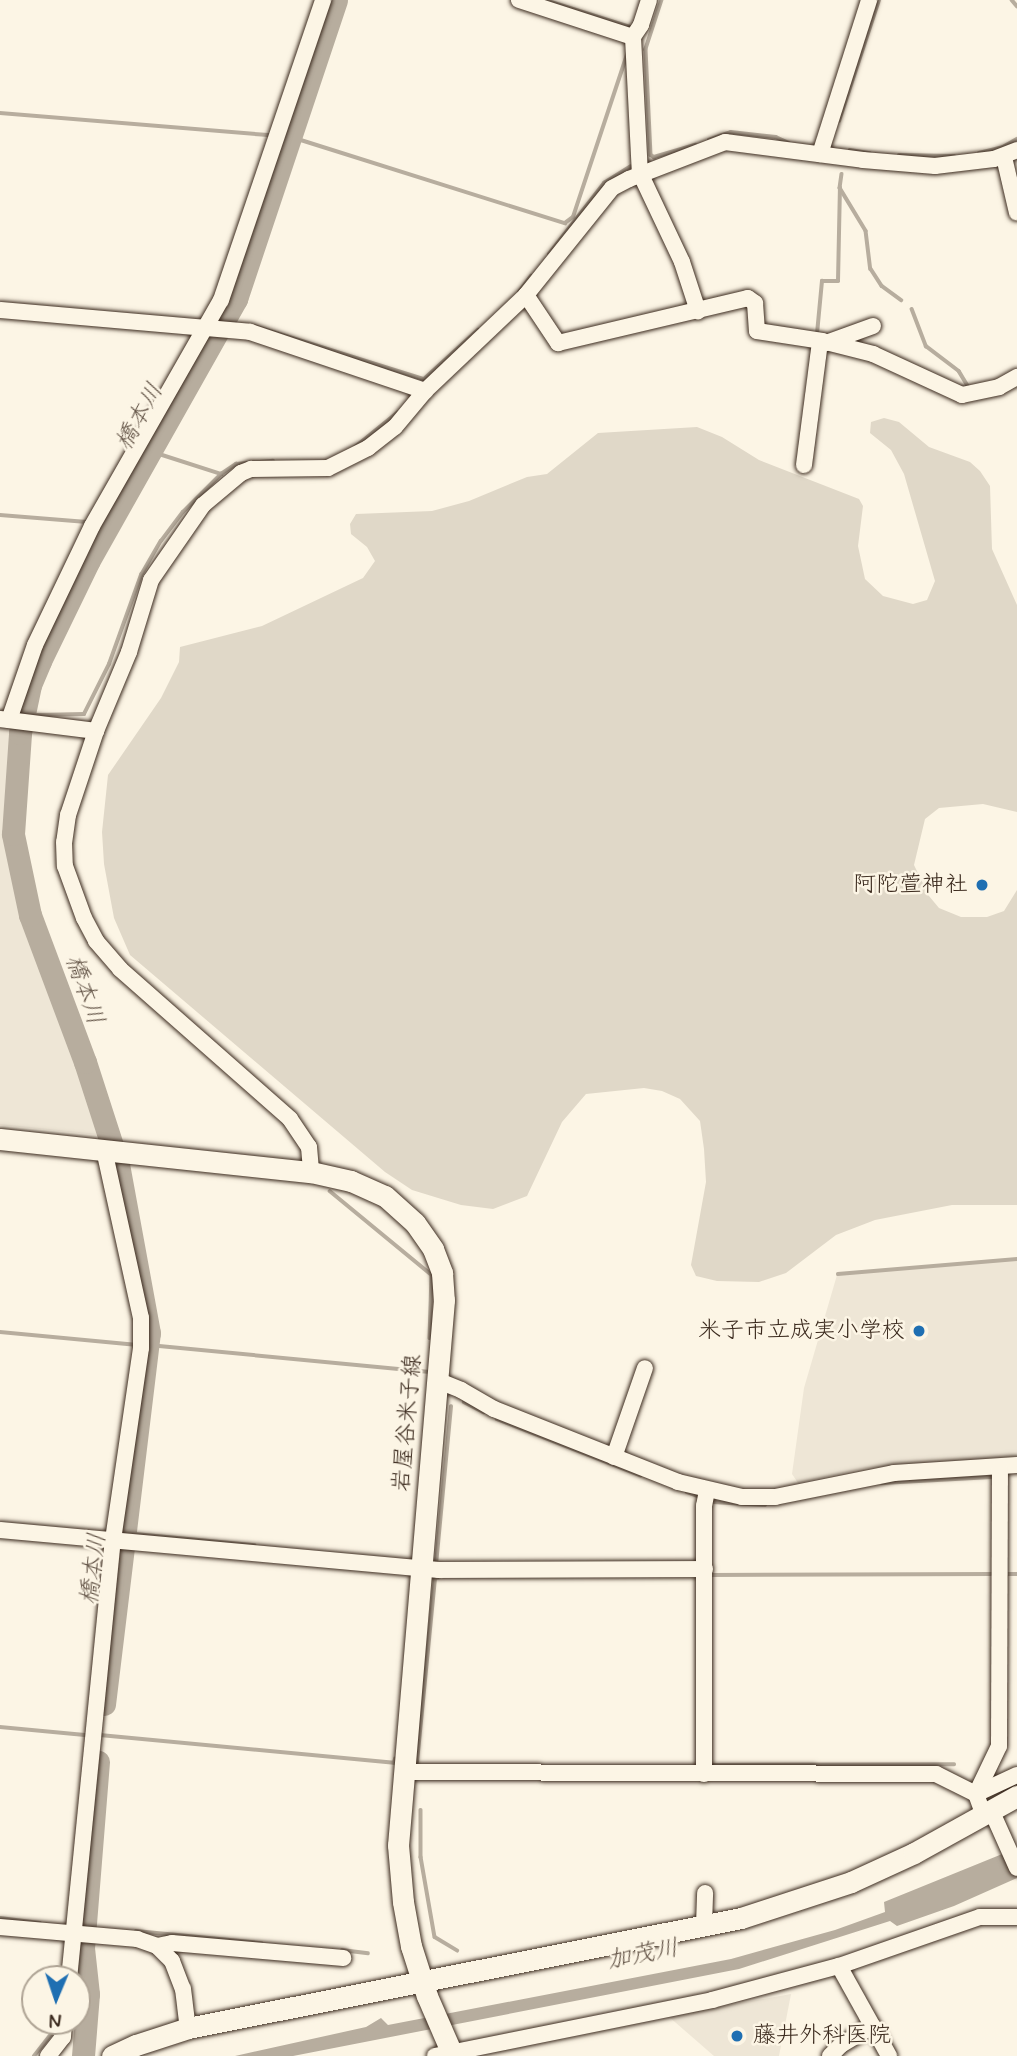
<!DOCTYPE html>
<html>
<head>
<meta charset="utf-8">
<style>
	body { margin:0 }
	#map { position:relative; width:1017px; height:2056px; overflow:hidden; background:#fcf5e5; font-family:Mynerve,"Klee One",sans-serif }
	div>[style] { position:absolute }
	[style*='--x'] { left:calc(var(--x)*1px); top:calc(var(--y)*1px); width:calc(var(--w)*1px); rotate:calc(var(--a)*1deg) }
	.built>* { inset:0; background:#eee6d6 }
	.green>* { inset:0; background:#e0d8c8 }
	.water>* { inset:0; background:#b7ad9e }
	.stream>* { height:3.5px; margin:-1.75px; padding:0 1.75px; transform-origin:1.75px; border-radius:1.75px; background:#b7ad9e }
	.river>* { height:23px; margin:-11.5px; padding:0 11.5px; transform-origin:11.5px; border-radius:11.5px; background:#b7ad9e }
	.roads { filter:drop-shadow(0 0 2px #3b2a1e) drop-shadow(0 0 2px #3b2a1e) }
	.street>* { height:16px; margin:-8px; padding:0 8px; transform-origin:8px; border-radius:8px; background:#fcf5e5 }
	.secondary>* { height:21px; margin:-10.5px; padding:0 10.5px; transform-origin:10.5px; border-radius:10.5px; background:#fcf5e5 }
	.dots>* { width:19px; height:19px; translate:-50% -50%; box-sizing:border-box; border:4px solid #fcf5e5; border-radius:50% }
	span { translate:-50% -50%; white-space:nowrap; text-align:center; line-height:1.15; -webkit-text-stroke:5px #fcf5e5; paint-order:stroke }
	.poi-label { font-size:23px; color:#3b2a1e }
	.right { translate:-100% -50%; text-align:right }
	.left { translate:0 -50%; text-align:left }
	.street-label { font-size:23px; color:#3b2a1e }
	.water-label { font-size:24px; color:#605144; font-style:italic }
	.north { position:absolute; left:21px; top:1965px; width:70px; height:70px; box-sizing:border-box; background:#fcf5e5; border:2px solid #afa495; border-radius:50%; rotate:182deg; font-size:19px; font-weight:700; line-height:28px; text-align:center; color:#3b2a1e }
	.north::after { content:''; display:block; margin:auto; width:24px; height:32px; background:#1f6fb2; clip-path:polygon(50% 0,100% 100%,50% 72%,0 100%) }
</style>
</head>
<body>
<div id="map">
	<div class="built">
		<i style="clip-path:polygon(0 725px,16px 726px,7px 826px,20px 893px,37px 947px,106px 1132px,99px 1135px,0 1125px)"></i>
		<i style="clip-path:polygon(1017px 1259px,1017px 1456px,969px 1462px,865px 1468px,798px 1483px,792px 1474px,804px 1388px,837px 1275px)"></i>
		<i style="clip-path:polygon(791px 1994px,779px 2056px,714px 2056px,668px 2016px)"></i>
	</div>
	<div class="green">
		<i style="clip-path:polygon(884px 418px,899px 422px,929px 447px,970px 462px,980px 471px,990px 486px,992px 549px,1017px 605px,1017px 812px,983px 804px,939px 808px,925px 819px,914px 865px,929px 896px,939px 908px,961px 917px,987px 917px,1004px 911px,1017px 890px,1017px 1205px,952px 1205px,875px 1220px,836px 1235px,786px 1273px,759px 1282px,717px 1281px,696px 1276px,691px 1265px,706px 1182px,704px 1149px,700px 1121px,680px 1099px,662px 1091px,644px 1088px,586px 1094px,562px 1122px,527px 1196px,493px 1209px,461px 1205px,412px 1190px,385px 1172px,130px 955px,114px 918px,104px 864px,102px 832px,108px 775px,161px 698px,179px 662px,180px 647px,262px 626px,363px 578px,375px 561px,367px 547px,351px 534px,350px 524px,356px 514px,432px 511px,469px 501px,527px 477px,547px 474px,598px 433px,697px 427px,722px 437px,759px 460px,859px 499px,863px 506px,858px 546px,865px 579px,883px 596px,913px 604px,927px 600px,935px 581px,904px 474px,891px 450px,870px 433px,871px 422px)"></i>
	</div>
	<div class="water">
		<i style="clip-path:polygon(1017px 1848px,1017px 1878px,954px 1906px,897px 1926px,890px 1921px,739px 1969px,293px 2056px,235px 2056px,366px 2027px,381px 2018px,388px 2025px,731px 1959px,835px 1930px,885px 1912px,884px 1902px)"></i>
	</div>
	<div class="stream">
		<i style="--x:545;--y:0;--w:93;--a:17.5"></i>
		<i style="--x:662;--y:0;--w:52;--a:108.1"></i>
		<i style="--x:646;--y:49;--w:106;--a:87.3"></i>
		<i style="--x:651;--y:155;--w:4;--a:34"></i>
		<i style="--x:654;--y:157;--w:43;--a:-16.3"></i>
		<i style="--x:1012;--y:0;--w:8;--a:50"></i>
		<i style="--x:0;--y:113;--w:269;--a:4.7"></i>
		<i style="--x:839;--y:121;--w:127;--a:-71.7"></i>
		<i style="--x:301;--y:140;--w:277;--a:17.5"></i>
		<i style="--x:565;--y:223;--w:10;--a:-37"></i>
		<i style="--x:573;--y:217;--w:174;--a:-71.6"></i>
		<i style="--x:709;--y:140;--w:23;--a:-20"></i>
		<i style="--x:731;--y:132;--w:45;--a:6.3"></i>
		<i style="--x:776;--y:137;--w:14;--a:25"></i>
		<i style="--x:850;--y:150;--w:20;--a:9"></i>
		<i style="--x:979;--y:153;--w:25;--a:-14"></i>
		<i style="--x:1003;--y:147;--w:16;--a:-30"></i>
		<i style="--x:899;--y:155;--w:55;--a:1"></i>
		<i style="--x:842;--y:174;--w:14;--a:98"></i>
		<i style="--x:840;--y:188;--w:50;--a:58.8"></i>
		<i style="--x:866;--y:231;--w:38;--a:83"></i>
		<i style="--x:871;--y:269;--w:20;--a:57"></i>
		<i style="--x:882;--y:286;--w:24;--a:36"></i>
		<i style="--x:549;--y:254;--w:90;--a:-52.2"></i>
		<i style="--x:604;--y:183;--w:31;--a:-32"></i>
		<i style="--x:519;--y:292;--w:20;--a:-53"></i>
		<i style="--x:912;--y:309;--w:40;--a:69"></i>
		<i style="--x:926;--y:346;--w:41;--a:37.1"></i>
		<i style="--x:959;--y:371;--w:21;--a:59"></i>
		<i style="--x:254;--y:326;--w:178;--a:17.3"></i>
		<i style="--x:424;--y:379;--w:73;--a:-42.2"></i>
		<i style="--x:817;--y:334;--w:53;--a:-84.6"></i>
		<i style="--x:822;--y:281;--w:16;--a:0"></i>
		<i style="--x:838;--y:281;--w:93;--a:-88.8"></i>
		<i style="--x:355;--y:447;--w:55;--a:-39.1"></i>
		<i style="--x:150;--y:451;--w:75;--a:17.9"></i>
		<i style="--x:0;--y:515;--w:87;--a:4.6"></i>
		<i style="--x:37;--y:715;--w:47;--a:-1.2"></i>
		<i style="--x:84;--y:714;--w:56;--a:-63.4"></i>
		<i style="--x:109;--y:664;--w:95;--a:-70.2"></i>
		<i style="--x:141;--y:575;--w:39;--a:-60"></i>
		<i style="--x:161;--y:541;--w:36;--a:-53"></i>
		<i style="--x:183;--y:512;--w:54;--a:-45"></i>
		<i style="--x:221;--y:474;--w:18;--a:-34"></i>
		<i style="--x:236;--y:464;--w:37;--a:-5"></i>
		<i style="--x:330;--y:1191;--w:132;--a:39.5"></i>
		<i style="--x:432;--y:1275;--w:63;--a:91.8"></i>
		<i style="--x:838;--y:1274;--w:180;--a:-4.8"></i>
		<i style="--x:0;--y:1332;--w:138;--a:5.4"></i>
		<i style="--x:149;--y:1345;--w:282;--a:5.5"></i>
		<i style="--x:464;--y:1402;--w:22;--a:27"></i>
		<i style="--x:497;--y:1419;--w:154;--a:21.4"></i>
		<i style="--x:882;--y:1483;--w:110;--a:-3.1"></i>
		<i style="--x:687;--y:1492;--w:15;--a:20"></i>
		<i style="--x:713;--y:1502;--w:52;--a:3.3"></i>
		<i style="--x:124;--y:1533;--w:131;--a:5.3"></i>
		<i style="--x:436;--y:1565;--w:159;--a:-84.6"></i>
		<i style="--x:1006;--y:1574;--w:11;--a:0"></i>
		<i style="--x:710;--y:1575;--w:283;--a:-0.2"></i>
		<i style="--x:0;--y:1727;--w:85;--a:5.4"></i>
		<i style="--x:100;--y:1735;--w:295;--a:5.4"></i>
		<i style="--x:394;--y:1763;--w:4;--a:-76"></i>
		<i style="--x:417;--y:1762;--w:185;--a:-84.4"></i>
		<i style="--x:435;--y:1578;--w:5;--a:-11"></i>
		<i style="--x:714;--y:1765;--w:240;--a:-0.2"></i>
		<i style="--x:421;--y:1810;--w:47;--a:90"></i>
		<i style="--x:421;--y:1857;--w:81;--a:80.1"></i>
		<i style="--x:435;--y:1937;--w:26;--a:31"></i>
		<i style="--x:0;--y:1918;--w:40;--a:7.1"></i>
		<i style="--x:136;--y:1931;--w:126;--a:5.5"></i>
		<i style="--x:342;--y:1950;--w:26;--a:7"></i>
		<i style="--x:34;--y:2056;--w:29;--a:-52"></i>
	</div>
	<div class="river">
		<i style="--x:104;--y:1704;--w:374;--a:-83.1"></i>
		<i style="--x:149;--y:1333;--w:172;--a:-100.4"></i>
		<i style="--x:118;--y:1164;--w:107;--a:-107.9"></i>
		<i style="--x:85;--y:1062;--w:157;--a:-110.5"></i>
		<i style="--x:30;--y:915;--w:83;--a:-101.9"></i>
		<i style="--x:13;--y:834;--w:101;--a:-86"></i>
		<i style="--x:20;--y:733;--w:49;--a:-78.2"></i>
		<i style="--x:30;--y:685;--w:26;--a:-67"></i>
		<i style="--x:40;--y:661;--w:112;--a:-64.1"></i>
		<i style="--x:89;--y:560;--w:300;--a:-60.6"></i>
		<i style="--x:236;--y:299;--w:315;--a:-71.5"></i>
		<i style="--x:83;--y:2056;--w:62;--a:-85.4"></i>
		<i style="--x:88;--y:1994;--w:46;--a:-96.2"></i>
		<i style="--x:83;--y:1948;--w:187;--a:-85.4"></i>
	</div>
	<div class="roads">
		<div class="street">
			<i style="--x:519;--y:0;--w:120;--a:18"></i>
			<i style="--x:649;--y:0;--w:26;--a:108"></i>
			<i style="--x:641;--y:25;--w:14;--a:124"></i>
			<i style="--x:633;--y:37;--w:136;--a:87.1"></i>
			<i style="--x:640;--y:173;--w:98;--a:64.7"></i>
			<i style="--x:682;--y:262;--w:52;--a:71.9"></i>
			<i style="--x:820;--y:154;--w:162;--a:-72.3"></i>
			<i style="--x:1004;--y:157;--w:57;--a:76.9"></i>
			<i style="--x:526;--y:295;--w:58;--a:56.3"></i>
			<i style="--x:558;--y:343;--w:195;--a:-13.3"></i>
			<i style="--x:748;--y:298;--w:9;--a:36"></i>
			<i style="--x:755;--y:303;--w:28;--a:86"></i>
			<i style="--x:757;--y:331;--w:66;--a:8.7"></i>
			<i style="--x:822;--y:341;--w:53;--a:14.3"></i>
			<i style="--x:873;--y:354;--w:98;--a:24.7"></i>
			<i style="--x:962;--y:395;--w:38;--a:-12"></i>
			<i style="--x:999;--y:387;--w:21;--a:-29"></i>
			<i style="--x:0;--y:310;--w:251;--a:5"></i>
			<i style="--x:250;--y:332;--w:185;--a:18.6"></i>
			<i style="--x:826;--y:343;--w:50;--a:-19.9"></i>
			<i style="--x:804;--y:465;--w:125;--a:-82.6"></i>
			<i style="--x:0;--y:719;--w:97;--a:7.1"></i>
			<i style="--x:96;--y:731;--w:86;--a:-67.3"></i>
			<i style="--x:129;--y:652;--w:75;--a:-73"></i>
			<i style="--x:151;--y:580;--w:91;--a:-55.3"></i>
			<i style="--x:203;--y:505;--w:50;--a:-40.1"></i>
			<i style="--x:241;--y:473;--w:11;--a:-22"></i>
			<i style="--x:251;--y:469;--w:77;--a:-0.7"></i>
			<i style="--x:328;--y:468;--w:45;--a:-26.6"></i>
			<i style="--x:368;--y:448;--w:34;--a:-38"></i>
			<i style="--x:395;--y:427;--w:47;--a:-50.2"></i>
			<i style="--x:425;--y:391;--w:139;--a:-43.5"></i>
			<i style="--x:526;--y:295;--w:137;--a:-51.2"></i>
			<i style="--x:612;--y:188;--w:19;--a:-28"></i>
			<i style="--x:629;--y:179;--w:103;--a:-21.1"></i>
			<i style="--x:725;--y:142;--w:139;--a:7.4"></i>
			<i style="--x:863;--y:160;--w:72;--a:4.8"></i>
			<i style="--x:935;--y:166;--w:59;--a:-6.8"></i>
			<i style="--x:994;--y:159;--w:25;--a:-21"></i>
			<i style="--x:9;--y:720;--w:79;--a:-70.9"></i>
			<i style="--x:35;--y:645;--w:132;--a:-64.4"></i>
			<i style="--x:92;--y:526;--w:260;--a:-60.3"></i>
			<i style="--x:221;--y:300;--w:317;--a:-71.2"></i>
			<i style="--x:96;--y:731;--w:89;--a:108.4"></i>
			<i style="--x:68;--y:815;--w:27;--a:98"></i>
			<i style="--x:64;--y:842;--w:24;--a:88"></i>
			<i style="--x:65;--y:866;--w:55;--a:69.9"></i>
			<i style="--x:84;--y:918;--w:26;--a:62"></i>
			<i style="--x:96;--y:941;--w:37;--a:49"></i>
			<i style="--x:120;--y:969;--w:227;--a:41.4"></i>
			<i style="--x:290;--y:1119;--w:34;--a:56"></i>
			<i style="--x:309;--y:1147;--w:25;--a:85"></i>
			<i style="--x:439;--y:1381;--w:24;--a:22"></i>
			<i style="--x:461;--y:1390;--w:38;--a:30"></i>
			<i style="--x:494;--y:1409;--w:198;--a:21.6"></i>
			<i style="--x:678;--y:1482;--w:66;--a:13.2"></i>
			<i style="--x:742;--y:1497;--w:33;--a:0"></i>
			<i style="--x:775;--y:1497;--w:121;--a:-11.4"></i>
			<i style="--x:894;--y:1473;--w:123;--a:-3.7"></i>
			<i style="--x:614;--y:1457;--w:94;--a:-70.8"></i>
			<i style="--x:0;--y:1530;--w:441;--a:5.2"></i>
			<i style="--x:439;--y:1570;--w:266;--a:-0.2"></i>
			<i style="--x:403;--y:1772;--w:533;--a:0.21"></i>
			<i style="--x:936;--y:1774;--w:45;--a:26.6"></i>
			<i style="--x:976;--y:1794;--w:23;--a:70"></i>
			<i style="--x:704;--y:1774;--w:268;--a:-90"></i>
			<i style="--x:704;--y:1506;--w:15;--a:-79"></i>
			<i style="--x:976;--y:1794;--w:53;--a:-64.4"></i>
			<i style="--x:999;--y:1746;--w:278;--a:-89.8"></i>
			<i style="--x:976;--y:1794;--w:45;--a:-24.9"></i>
			<i style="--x:992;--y:1812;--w:61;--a:65.9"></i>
			<i style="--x:704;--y:1925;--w:32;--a:-88"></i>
			<i style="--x:0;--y:1927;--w:138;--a:5"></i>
			<i style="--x:137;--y:1939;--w:21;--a:19"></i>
			<i style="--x:157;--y:1946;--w:15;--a:-11"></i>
			<i style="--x:172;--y:1943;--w:172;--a:5"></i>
			<i style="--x:157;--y:1946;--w:21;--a:45"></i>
			<i style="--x:172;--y:1961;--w:30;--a:69"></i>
			<i style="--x:183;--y:1989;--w:39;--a:83"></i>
			<i style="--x:839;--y:1966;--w:103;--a:60.9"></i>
			<i style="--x:69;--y:1979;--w:441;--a:-84.3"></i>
			<i style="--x:113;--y:1540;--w:194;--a:-81.7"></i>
			<i style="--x:141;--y:1348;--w:30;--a:-90"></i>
			<i style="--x:141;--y:1318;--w:172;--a:-102.4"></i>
			<i style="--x:48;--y:2056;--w:24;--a:-52"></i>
			<i style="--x:63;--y:2037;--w:16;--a:-86"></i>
			<i style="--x:435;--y:2056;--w:283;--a:-11.4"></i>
			<i style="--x:712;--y:2000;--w:131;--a:-15"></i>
			<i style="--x:839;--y:1966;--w:149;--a:-19.2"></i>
			<i style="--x:980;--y:1917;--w:37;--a:0"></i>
			<i style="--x:830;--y:2056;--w:16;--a:-45"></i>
			<i style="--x:841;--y:2045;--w:37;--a:-31"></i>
		</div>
		<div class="secondary">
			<i style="--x:0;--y:1139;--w:313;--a:6.1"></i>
			<i style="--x:311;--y:1172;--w:41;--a:12.7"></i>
			<i style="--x:351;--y:1181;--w:37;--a:24"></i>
			<i style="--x:385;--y:1196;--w:40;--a:42"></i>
			<i style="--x:415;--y:1223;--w:32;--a:55"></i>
			<i style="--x:433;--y:1249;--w:26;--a:69"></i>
			<i style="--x:442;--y:1273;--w:27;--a:86"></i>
			<i style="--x:444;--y:1300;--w:547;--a:94.82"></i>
			<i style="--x:398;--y:1845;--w:57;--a:85"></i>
			<i style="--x:403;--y:1902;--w:45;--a:79.7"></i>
			<i style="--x:411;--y:1946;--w:52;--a:72.3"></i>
			<i style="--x:427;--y:1996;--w:65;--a:66.6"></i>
			<i style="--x:112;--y:2056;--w:26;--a:-25"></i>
			<i style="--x:136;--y:2045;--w:55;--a:-18.1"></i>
			<i style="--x:188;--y:2028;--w:564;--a:-11.25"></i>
			<i style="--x:741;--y:1918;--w:116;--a:-18.1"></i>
			<i style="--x:851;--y:1882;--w:69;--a:-24.7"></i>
			<i style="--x:914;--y:1853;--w:118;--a:-29"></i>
		</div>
	</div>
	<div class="dots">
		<i style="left:982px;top:885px;background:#1f6fb2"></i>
		<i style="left:919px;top:1331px;background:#1f6fb2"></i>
		<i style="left:737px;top:2036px;background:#1f6fb2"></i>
	</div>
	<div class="poi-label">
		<span class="right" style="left:968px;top:885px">阿陀萱神社</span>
		<span class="right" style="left:905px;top:1331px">米子市立成実小学校</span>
		<span class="left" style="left:753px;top:2036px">藤井外科医院</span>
	</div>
	<div class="street-label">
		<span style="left:408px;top:1423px;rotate:-85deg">岩屋谷米子線</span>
	</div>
	<div class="water-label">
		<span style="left:140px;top:417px;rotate:-61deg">橋本川</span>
		<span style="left:84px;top:990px;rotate:71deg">橋本川</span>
		<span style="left:94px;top:1569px;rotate:-83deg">橋本川</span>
		<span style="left:643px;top:1955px;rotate:-11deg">加茂川</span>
	</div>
	<div class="north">N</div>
</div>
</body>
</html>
